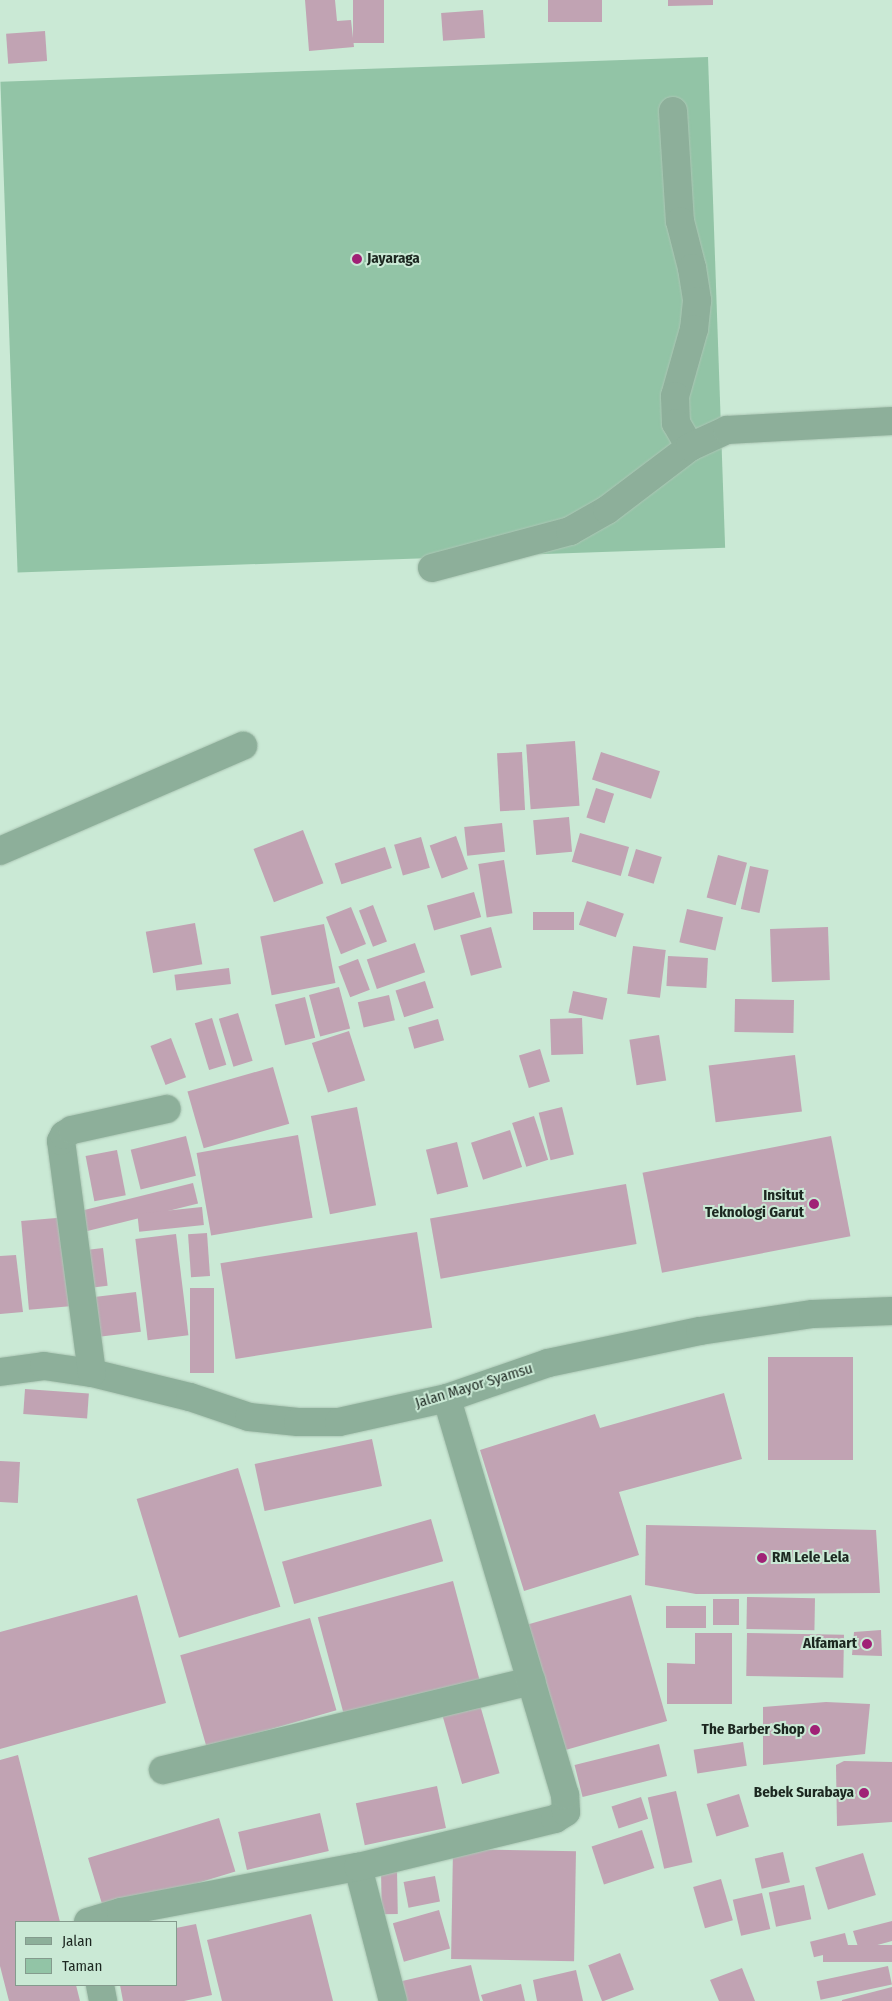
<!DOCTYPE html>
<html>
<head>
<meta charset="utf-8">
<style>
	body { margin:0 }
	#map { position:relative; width:892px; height:2001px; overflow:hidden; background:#cae9d5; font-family:"Fira Sans Condensed",sans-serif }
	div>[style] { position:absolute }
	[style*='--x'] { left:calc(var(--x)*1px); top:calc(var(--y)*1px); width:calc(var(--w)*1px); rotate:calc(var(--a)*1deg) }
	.green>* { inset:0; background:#92c4a6; transform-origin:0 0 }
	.building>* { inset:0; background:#c1a3b3; transform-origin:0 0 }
	.roads { filter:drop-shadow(0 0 1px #abc6b4) drop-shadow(0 0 1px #abc6b4) }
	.street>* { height:28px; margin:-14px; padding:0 14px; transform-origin:14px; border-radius:14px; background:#8daf9a }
	.dots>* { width:14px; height:14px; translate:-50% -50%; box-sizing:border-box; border:2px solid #cae9d5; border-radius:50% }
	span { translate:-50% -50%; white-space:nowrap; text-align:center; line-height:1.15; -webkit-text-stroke:4px #cae9d5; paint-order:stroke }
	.poi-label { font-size:15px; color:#1c2720; font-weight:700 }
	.left { translate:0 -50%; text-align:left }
	.right { translate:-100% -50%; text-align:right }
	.street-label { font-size:15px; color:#1c2720 }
	.legend { position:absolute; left:15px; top:1921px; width:162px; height:65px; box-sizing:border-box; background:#cae9d5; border:1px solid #849b8d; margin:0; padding:6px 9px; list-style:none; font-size:15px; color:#1c2720 }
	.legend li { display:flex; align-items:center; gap:10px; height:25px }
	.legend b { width:25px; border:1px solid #849b8d }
</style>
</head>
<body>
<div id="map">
	<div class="green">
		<i style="left:708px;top:57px;width:491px;height:708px;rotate:88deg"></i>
	</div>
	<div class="building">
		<i style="clip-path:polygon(305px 0,335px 0,337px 21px,351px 20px,354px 47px,309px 51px)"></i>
		<i style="left:353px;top:0;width:31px;height:43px"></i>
		<i style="left:548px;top:0;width:54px;height:22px"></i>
		<i style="clip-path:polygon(668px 0,713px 0,713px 5px,668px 6px)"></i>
		<i style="left:483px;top:10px;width:28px;height:42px;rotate:86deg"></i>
		<i style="left:45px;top:31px;width:30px;height:39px;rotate:86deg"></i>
		<i style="left:575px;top:741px;width:65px;height:49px;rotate:86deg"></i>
		<i style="left:522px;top:752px;width:58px;height:25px;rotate:87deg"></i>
		<i style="left:601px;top:752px;width:62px;height:29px;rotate:18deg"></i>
		<i style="left:596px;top:788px;width:19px;height:31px;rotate:18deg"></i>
		<i style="left:569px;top:817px;width:35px;height:36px;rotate:85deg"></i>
		<i style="left:502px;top:823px;width:29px;height:38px;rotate:84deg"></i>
		<i style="left:303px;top:830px;width:57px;height:53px;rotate:69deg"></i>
		<i style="left:580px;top:833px;width:51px;height:30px;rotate:16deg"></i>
		<i style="left:456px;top:836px;width:35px;height:28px;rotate:70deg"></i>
		<i style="left:421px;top:837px;width:32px;height:28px;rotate:74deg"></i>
		<i style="left:385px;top:847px;width:22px;height:53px;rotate:72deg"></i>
		<i style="left:636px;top:849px;width:27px;height:28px;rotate:17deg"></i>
		<i style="left:718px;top:855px;width:30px;height:44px;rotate:15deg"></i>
		<i style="left:504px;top:860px;width:54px;height:26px;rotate:81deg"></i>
		<i style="left:750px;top:866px;width:19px;height:44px;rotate:12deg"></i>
		<i style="left:474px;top:892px;width:26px;height:49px;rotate:74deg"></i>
		<i style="left:587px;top:901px;width:39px;height:25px;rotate:19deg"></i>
		<i style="left:373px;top:905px;width:39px;height:15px;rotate:69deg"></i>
		<i style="left:351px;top:907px;width:40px;height:27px;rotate:68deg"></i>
		<i style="left:687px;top:909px;width:37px;height:34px;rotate:13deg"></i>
		<i style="left:574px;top:912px;width:18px;height:41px;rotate:90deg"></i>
		<i style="left:195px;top:923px;width:42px;height:50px;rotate:80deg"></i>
		<i style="left:324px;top:924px;width:60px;height:65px;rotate:79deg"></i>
		<i style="left:491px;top:927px;width:42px;height:32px;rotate:75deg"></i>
		<i style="left:828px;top:927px;width:53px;height:58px;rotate:88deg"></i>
		<i style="left:415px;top:943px;width:31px;height:51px;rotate:71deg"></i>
		<i style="left:633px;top:946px;width:33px;height:48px;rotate:7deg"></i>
		<i style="left:668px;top:956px;width:40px;height:30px;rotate:3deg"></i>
		<i style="left:358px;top:959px;width:33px;height:21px;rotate:69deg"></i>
		<i style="left:229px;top:968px;width:16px;height:55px;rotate:83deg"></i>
		<i style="left:425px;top:981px;width:28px;height:31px;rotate:72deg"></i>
		<i style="left:339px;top:987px;width:43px;height:31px;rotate:75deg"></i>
		<i style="left:573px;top:991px;width:35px;height:22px;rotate:12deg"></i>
		<i style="left:389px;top:995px;width:26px;height:32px;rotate:77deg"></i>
		<i style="left:305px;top:997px;width:42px;height:31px;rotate:76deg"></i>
		<i style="left:735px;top:999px;width:59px;height:33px;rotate:1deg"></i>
		<i style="left:238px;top:1013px;width:50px;height:20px;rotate:73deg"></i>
		<i style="left:212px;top:1018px;width:49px;height:18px;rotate:73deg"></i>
		<i style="left:582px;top:1018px;width:36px;height:32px;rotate:88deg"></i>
		<i style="left:438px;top:1019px;width:22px;height:31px;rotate:74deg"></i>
		<i style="left:349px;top:1031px;width:52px;height:39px;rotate:72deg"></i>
		<i style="left:659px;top:1035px;width:46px;height:30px;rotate:81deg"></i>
		<i style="left:171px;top:1038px;width:42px;height:22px;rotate:69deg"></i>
		<i style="left:540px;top:1049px;width:34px;height:22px;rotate:73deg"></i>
		<i style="left:795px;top:1055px;width:57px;height:87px;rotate:83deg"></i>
		<i style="left:273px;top:1067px;width:59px;height:89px;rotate:74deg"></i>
		<i style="left:357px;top:1107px;width:100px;height:47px;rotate:79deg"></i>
		<i style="left:562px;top:1107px;width:49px;height:24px;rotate:76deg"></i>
		<i style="left:534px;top:1116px;width:46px;height:23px;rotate:72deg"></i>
		<i style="left:510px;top:1130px;width:39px;height:41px;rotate:72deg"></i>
		<i style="left:298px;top:1135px;width:84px;height:103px;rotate:80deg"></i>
		<i style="left:186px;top:1136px;width:41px;height:57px;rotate:76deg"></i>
		<i style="left:831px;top:1136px;width:102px;height:192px;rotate:79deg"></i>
		<i style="left:457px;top:1142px;width:46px;height:32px;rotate:76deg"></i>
		<i style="left:117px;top:1150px;width:46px;height:32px;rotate:79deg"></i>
		<i style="left:193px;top:1183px;width:21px;height:115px;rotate:76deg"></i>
		<i style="left:626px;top:1184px;width:61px;height:199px;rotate:80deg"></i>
		<i style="left:202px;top:1207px;width:18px;height:65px;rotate:84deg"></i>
		<i style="left:68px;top:1217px;width:89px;height:47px;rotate:85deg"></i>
		<i style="left:417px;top:1232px;width:97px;height:199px;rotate:81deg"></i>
		<i style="left:207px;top:1233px;width:43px;height:19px;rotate:86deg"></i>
		<i style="left:176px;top:1234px;width:102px;height:41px;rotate:83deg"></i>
		<i style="left:103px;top:1248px;width:38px;height:17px;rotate:83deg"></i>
		<i style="clip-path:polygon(16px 1255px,23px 1312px,0 1314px,0 1256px)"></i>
		<i style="left:190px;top:1288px;width:24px;height:85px"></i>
		<i style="left:136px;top:1292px;width:40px;height:42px;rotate:83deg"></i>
		<i style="left:768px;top:1357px;width:85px;height:103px"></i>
		<i style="left:25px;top:1389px;width:64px;height:25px;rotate:4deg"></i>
		<i style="clip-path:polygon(724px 1393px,742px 1459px,619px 1492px,639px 1555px,524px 1591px,480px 1450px,595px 1414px,600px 1428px)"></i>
		<i style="left:372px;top:1439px;width:48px;height:120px;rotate:78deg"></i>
		<i style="left:0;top:1461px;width:20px;height:41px;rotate:3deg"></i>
		<i style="left:238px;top:1468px;width:145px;height:106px;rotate:73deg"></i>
		<i style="left:431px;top:1519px;width:44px;height:155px;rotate:74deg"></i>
		<i style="clip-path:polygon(646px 1525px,876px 1530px,880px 1593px,696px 1594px,645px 1585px)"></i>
		<i style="left:453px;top:1581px;width:107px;height:140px;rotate:75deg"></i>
		<i style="clip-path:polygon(137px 1595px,166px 1703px,0 1749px,0 1632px)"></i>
		<i style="left:631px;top:1595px;width:131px;height:112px;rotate:74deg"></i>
		<i style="left:747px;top:1597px;width:68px;height:32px;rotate:1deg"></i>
		<i style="left:739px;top:1599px;width:26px;height:26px;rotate:90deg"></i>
		<i style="left:706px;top:1606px;width:22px;height:40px;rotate:90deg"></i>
		<i style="left:310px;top:1618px;width:96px;height:135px;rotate:74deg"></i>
		<i style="clip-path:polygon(881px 1630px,882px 1656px,852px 1655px,854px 1632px)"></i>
		<i style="clip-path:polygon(695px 1633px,732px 1633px,732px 1704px,667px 1704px,667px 1663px,695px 1664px)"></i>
		<i style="left:747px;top:1633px;width:97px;height:43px;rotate:1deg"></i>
		<i style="clip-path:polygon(826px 1702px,870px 1704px,865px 1754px,763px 1765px,763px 1707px)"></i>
		<i style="left:480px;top:1705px;width:71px;height:39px;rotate:74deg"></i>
		<i style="left:743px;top:1742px;width:24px;height:50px;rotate:81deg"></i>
		<i style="left:659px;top:1744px;width:33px;height:87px;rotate:76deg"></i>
		<i style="clip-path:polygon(18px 1755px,60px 1922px,16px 1922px,16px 1985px,76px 1985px,80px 2001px,9px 2001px,0 1966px,0 1760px)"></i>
		<i style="clip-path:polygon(844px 1761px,892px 1762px,892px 1822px,837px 1826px,836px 1765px)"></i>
		<i style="left:437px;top:1786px;width:43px;height:83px;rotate:78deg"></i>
		<i style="left:676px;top:1791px;width:73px;height:29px;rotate:77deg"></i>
		<i style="left:739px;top:1794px;width:34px;height:34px;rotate:73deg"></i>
		<i style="left:641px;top:1797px;width:23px;height:31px;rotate:72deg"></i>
		<i style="left:320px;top:1813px;width:39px;height:84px;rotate:77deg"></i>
		<i style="left:219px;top:1818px;width:56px;height:137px;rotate:73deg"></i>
		<i style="left:642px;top:1830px;width:40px;height:53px;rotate:72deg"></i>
		<i style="left:453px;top:1849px;width:123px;height:110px;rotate:1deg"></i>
		<i style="left:783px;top:1852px;width:31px;height:29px;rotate:77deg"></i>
		<i style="left:863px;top:1853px;width:44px;height:50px;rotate:73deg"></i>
		<i style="left:397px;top:1869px;width:45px;height:16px;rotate:89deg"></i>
		<i style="left:435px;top:1876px;width:26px;height:32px;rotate:79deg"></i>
		<i style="left:721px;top:1879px;width:43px;height:29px;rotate:74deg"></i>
		<i style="left:804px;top:1885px;width:35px;height:36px;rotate:78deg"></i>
		<i style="left:762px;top:1893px;width:37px;height:30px;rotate:77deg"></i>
		<i style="left:439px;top:1910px;width:40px;height:48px;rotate:74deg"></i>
		<i style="clip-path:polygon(311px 1914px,333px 2001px,222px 2001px,207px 1940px)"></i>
		<i style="clip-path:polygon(892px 1921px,892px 1941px,859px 1950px,853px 1931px)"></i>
		<i style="clip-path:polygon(196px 1924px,212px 1995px,184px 2001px,123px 2001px,120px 1985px,176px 1985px,176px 1928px)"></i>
		<i style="left:845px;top:1933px;width:16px;height:36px;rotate:76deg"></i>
		<i style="left:892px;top:1945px;width:17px;height:69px;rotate:90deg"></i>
		<i style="left:620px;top:1953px;width:39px;height:34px;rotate:69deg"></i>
		<i style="clip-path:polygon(471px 1965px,480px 2001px,402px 2001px,398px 1982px)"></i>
		<i style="left:888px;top:1966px;width:19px;height:73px;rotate:78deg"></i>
		<i style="clip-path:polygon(742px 1968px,755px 2001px,719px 2001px,710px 1980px)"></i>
		<i style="clip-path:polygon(576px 1970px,583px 2001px,537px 2001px,533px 1980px)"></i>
		<i style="clip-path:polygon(521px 1984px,525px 2001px,483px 2001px,481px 1995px)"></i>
		<i style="clip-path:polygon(892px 1987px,892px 2001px,842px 2001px,842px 2000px)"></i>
	</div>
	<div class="roads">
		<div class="street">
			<i style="--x:673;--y:111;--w:110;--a:86.4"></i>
			<i style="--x:680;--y:221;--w:49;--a:75.7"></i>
			<i style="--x:692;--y:268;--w:33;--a:81"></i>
			<i style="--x:697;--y:301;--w:28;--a:96"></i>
			<i style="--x:694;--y:329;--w:70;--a:105.8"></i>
			<i style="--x:675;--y:396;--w:27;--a:88"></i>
			<i style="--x:676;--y:423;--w:28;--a:60"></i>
			<i style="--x:432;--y:568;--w:143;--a:-15"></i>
			<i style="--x:570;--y:531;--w:43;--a:-29.6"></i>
			<i style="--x:607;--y:510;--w:104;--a:-37.2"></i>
			<i style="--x:690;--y:447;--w:41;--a:-24.7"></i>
			<i style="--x:727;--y:430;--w:165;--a:-3.1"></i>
			<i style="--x:0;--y:851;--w:265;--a:-23.4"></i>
			<i style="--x:0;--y:1372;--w:44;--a:-7.8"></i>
			<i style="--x:44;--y:1366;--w:49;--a:8.3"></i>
			<i style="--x:92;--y:1373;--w:101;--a:13.8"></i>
			<i style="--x:190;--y:1397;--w:62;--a:18.7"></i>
			<i style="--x:249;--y:1417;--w:49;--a:5.8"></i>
			<i style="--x:298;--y:1422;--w:41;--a:0"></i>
			<i style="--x:339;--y:1422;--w:111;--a:-12.5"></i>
			<i style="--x:447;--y:1398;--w:107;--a:-19.1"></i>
			<i style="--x:548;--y:1363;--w:155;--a:-11.9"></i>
			<i style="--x:700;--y:1331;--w:114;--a:-8.6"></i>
			<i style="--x:813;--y:1314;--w:79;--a:-2.2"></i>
			<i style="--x:92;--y:1373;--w:234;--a:-97.6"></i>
			<i style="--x:61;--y:1141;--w:7;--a:-63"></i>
			<i style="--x:64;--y:1135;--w:9;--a:-32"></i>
			<i style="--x:72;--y:1130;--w:97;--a:-12.5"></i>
			<i style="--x:163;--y:1770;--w:379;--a:-13.6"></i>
			<i style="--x:358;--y:1867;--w:138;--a:75.4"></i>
			<i style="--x:88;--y:1922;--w:34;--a:-17"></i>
			<i style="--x:121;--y:1912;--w:241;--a:-10.8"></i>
			<i style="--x:358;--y:1867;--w:203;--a:-13.7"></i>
			<i style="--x:555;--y:1819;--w:13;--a:-32"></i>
			<i style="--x:566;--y:1812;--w:17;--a:-93"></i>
			<i style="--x:565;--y:1795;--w:414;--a:-106.6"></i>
			<i style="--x:100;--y:1985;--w:16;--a:79"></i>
		</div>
	</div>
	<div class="dots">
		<i style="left:357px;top:259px;background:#a02276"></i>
		<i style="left:814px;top:1204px;background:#a02276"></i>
		<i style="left:762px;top:1558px;background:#a02276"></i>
		<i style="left:867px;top:1644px;background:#a02276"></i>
		<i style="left:815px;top:1730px;background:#a02276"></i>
		<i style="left:864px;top:1793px;background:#a02276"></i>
	</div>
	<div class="poi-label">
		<span class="left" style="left:367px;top:259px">Jayaraga</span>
		<span class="right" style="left:804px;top:1204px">Insitut<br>Teknologi Garut</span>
		<span class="left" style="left:772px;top:1558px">RM Lele Lela</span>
		<span class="right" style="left:857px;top:1644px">Alfamart</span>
		<span class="right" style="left:805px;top:1730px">The Barber Shop</span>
		<span class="right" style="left:854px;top:1793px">Bebek Surabaya</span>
	</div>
	<div class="street-label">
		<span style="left:474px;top:1386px;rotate:-17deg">Jalan Mayor Syamsu</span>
	</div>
	<ul class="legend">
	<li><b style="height:6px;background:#8daf9a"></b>Jalan</li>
	<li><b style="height:14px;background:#92c4a6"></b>Taman</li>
	</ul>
</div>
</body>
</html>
